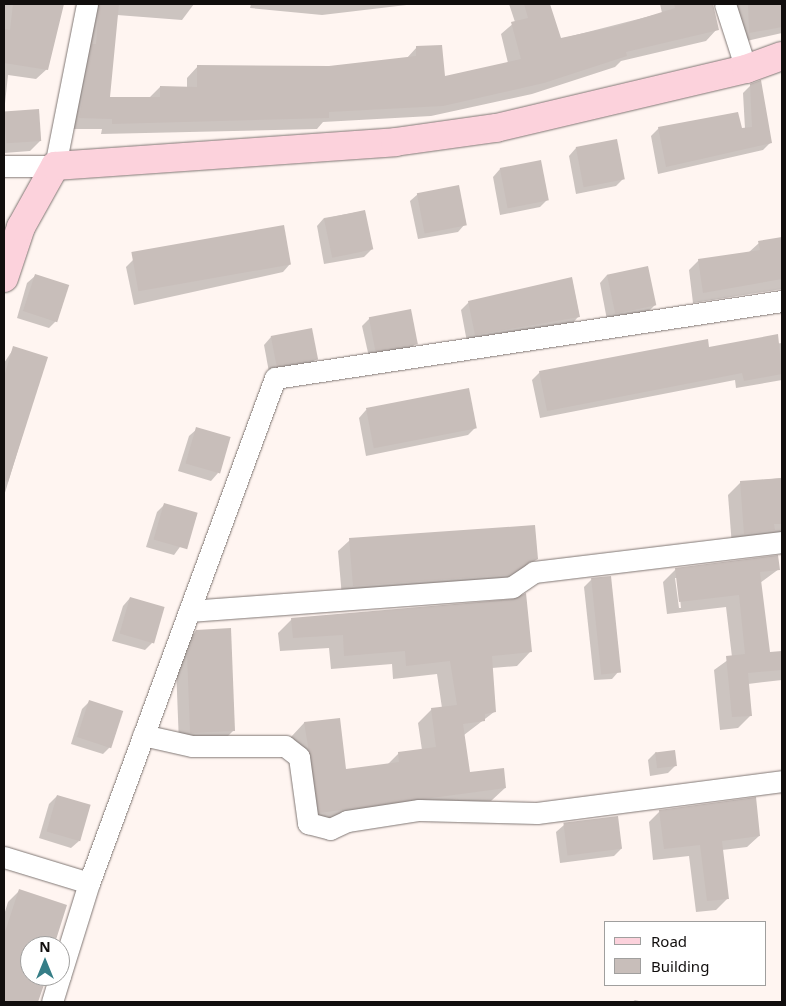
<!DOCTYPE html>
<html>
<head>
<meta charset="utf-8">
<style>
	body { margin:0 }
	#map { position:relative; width:786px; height:1006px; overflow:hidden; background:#fff5f1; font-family:"Noto Sans",sans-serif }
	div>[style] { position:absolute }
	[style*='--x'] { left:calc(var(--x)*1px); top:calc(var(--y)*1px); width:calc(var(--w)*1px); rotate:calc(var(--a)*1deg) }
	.shadow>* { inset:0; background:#0003 }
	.building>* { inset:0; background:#c8beba; transform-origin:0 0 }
	.roads { filter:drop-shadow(0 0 1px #807774) drop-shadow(0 0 1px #807774) }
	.minor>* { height:21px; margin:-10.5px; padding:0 10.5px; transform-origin:10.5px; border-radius:10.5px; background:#fff }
	.secondary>* { height:28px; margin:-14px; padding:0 14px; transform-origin:14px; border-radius:14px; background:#fcd2dc }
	span { translate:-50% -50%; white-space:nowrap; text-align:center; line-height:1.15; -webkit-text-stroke:4px #fff; paint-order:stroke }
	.frame { position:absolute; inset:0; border:5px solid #110e0d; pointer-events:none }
	.legend { position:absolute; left:604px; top:921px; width:162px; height:65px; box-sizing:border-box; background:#fff; border:1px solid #a09f9e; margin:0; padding:6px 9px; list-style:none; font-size:15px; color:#110e0d }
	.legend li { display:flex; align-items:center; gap:10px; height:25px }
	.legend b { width:25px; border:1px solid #a09f9e }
	.north { position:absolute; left:20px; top:936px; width:50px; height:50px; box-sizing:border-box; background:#fff; border:1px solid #a09f9e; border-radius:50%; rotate:0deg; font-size:14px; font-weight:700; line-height:20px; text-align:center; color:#110e0d }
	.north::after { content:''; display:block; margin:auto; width:18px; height:22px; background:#367e87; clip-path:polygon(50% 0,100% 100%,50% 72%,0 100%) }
</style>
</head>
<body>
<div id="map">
	<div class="shadow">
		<i style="clip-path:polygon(4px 4px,62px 4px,47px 69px,36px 79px,8px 75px,4px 113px,40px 141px,30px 151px,4px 153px)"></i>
		<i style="clip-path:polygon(92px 4px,194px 4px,182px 20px,117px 15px,109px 98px,149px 98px,160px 87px,187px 88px,187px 78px,198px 66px,329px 67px,406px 59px,417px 47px,444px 77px,508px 63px,501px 34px,515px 22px,509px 4px,549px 4px,560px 39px,662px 13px,660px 4px,711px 4px,717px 29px,706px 41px,621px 61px,615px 67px,532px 94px,431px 116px,323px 122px,317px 129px,101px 134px,102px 129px,68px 129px)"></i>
		<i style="clip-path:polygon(251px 4px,415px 4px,322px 15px,250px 8px)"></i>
		<i style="clip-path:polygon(737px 4px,782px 7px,782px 33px,738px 43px)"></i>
		<i style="clip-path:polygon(751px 85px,771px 142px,763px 150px,658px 174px,651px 136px,659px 128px,745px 129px,743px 93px)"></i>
		<i style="clip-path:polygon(616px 141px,623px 179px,616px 186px,576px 194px,569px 156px,576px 148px)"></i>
		<i style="clip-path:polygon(540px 162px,547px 200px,540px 207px,500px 215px,493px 177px,500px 169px)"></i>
		<i style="clip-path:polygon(418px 194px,465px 224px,458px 232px,418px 239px,410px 201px)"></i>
		<i style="clip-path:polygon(364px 211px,372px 249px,364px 257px,324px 264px,317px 226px,324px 218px)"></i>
		<i style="clip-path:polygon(283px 226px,290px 264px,283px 272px,134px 305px,126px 267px,134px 259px)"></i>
		<i style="clip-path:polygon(782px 239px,782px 289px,693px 303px,689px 270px,699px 260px,748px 253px,759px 243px)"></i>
		<i style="clip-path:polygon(607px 275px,655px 305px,647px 313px,607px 320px,600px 283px)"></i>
		<i style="clip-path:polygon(35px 276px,57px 320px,49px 328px,17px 318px,27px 283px)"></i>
		<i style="clip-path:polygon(469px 302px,578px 317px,571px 325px,467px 342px,461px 310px)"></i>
		<i style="clip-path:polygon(370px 318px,416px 343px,409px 351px,369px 357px,362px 326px)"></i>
		<i style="clip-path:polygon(271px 337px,317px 358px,309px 366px,269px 372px,264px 345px)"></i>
		<i style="clip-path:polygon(782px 343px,782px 380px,736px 388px,735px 380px,540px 418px,532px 380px,540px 372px)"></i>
		<i style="clip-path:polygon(14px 348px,46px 357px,4px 496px,4px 363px)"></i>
		<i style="clip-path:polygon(366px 410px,475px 428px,468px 435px,366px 456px,359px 418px)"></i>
		<i style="clip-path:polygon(197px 429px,218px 473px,211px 481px,178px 471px,189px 436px)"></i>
		<i style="clip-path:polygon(782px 478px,782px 533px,732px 546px,728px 495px,741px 482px)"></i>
		<i style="clip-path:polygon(164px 505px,197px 514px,191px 532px,174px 555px,146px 547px,157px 512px)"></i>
		<i style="clip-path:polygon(534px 527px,525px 570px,495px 586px,342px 597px,338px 551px,350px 540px)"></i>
		<i style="clip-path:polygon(evenodd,676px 569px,779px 569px,760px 583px,769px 653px,782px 652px,782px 680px,748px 684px,751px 715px,738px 728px,720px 730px,714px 670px,732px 657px,726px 607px,667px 614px,663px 582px,676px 569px,675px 578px,678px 578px,681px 608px,679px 608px,675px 578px)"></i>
		<i style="clip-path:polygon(592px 579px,619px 671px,612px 679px,594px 680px,584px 587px)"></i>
		<i style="clip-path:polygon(130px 598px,152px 643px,145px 650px,112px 641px,123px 606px)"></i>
		<i style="clip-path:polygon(292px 619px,530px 652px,517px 666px,492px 668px,494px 712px,464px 735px,469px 773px,505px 788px,491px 801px,306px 826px,291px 737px,304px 723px,339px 719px,345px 770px,387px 765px,399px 753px,422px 750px,418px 723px,432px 709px,442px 708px,437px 674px,393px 679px,392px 664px,331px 669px,329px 648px,280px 651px,278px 633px)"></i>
		<i style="clip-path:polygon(196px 631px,234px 730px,223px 741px,179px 744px,176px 666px,185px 643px)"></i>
		<i style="clip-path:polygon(89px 702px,111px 746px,103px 754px,71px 744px,82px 709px)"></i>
		<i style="clip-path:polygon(656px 752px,675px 766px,668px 773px,650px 776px,648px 760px)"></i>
		<i style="clip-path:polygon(57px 796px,79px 841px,71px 848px,39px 838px,49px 804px)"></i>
		<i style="clip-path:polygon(660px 811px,759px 836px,747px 847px,722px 850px,728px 898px,716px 910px,696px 912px,689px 856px,653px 860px,649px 822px)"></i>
		<i style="clip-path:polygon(564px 825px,621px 849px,614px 856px,560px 863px,556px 832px)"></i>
		<i style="clip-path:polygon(19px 891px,54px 946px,30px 946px,30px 976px,45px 976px,37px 1002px,4px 1002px,4px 915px,8px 902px)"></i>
		<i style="clip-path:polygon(635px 1000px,643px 1002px,632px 1002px)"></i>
	</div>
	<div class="building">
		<i style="clip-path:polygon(13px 4px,64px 4px,48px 70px,4px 63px,4px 29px,10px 30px)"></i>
		<i style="clip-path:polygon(99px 4px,119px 4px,110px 97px,160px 97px,160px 86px,197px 87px,197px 65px,329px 66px,416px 56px,416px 46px,442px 45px,445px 76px,521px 59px,511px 22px,528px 18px,524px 4px,550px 4px,561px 38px,617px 26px,675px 8px,674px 4px,713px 4px,719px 30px,626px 52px,627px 56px,544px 83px,443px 106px,329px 112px,329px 118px,112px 124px,112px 119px,79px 118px,92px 44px,96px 44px)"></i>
		<i style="clip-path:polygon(748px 4px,782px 5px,782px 27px,749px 33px)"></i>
		<i style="clip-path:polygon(761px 80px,772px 143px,666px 167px,658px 127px,738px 112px,742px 128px,752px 127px,750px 84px)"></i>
		<i style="left:39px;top:109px;width:32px;height:35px;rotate:86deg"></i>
		<i style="left:617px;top:139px;width:41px;height:42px;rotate:79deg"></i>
		<i style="left:541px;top:160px;width:41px;height:42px;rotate:79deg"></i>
		<i style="left:459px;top:185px;width:41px;height:43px;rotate:79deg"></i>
		<i style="left:365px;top:210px;width:40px;height:42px;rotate:78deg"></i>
		<i style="left:284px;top:225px;width:40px;height:155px;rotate:80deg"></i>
		<i style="clip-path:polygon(782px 237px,782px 279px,703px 293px,698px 259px,760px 250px,758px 241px)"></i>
		<i style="left:648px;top:266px;width:40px;height:42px;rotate:78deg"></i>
		<i style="left:35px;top:274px;width:36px;height:39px;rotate:18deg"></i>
		<i style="clip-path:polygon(572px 277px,580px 317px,475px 335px,468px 301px)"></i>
		<i style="left:411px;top:309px;width:36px;height:43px;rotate:79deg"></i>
		<i style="left:312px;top:328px;width:32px;height:42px;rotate:79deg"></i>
		<i style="clip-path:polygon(778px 334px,782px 374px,744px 381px,742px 373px,547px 411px,539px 371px,708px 339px,709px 347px)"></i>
		<i style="clip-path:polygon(13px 346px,48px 357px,8px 482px,4px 481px,4px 377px)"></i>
		<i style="left:469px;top:388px;width:41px;height:105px;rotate:79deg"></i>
		<i style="left:196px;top:427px;width:36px;height:38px;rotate:16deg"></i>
		<i style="clip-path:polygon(782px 478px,782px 524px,774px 524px,775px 530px,744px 534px,740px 481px)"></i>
		<i style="left:164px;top:503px;width:35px;height:38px;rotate:16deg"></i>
		<i style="clip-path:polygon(535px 525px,538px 559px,508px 575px,353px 586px,349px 538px)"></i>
		<i style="clip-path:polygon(778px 555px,780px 570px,760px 572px,770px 652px,782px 651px,782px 670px,748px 673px,752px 716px,732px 717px,726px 656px,745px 654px,739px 595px,679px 602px,675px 568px)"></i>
		<i style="left:611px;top:576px;width:97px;height:20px;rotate:84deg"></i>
		<i style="clip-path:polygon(526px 593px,532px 652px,492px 656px,496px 712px,485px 714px,485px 721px,463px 724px,470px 772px,504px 768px,506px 788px,319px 813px,304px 722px,340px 718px,346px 769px,399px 762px,398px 752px,436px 747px,431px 708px,457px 705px,450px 661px,406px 666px,405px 651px,344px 656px,343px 635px,293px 638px,291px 618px,513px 599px)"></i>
		<i style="left:130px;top:597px;width:36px;height:38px;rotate:16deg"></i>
		<i style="clip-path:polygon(231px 628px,235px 731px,190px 733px,187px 654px,196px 630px)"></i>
		<i style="left:89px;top:700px;width:36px;height:39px;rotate:18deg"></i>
		<i style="left:675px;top:750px;width:16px;height:20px;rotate:83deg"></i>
		<i style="left:57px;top:795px;width:35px;height:38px;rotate:16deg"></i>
		<i style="clip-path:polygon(756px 797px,760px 836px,722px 841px,729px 899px,707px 901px,700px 845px,664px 849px,659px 810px)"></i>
		<i style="left:618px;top:816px;width:33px;height:55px;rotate:83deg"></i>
		<i style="clip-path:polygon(19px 889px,67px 905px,54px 946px,30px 946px,30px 976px,47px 976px,38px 1002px,4px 1002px,4px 935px)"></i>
	</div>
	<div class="roads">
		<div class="minor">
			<i style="--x:725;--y:4;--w:68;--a:72.1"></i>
			<i style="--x:4;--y:166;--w:51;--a:0"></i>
			<i style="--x:55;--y:166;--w:165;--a:-78.8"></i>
			<i style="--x:189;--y:611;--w:324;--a:-4.2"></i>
			<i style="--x:512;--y:587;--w:27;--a:-34"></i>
			<i style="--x:534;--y:572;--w:250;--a:-6.9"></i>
			<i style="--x:143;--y:735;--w:50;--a:12.7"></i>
			<i style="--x:192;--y:746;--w:93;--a:0"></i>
			<i style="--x:285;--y:746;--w:18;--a:38"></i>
			<i style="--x:299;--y:757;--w:67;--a:82.2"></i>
			<i style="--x:308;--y:823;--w:23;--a:15"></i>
			<i style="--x:330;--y:829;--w:19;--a:-25"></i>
			<i style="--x:347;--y:821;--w:73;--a:-8.7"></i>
			<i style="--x:419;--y:810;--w:118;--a:1.5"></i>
			<i style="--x:537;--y:813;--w:247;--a:-7.4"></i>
			<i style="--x:4;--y:857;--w:89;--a:17"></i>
			<i style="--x:60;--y:976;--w:97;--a:-72.7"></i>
			<i style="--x:89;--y:883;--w:538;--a:-69.78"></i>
			<i style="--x:275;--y:378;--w:513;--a:-8.64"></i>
			<i style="--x:52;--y:1002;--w:27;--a:-73"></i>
		</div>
		<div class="secondary">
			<i style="--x:4;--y:278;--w:54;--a:-71.6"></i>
			<i style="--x:21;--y:227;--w:70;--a:-60.9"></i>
			<i style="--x:55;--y:166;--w:341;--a:-4"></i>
			<i style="--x:395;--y:142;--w:102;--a:-7.9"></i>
			<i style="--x:496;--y:128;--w:257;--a:-13.3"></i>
			<i style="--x:746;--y:69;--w:38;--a:-20"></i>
		</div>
	</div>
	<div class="frame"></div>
	<ul class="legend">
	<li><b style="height:6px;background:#fcd2dc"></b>Road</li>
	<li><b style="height:14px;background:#c8beba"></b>Building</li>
	</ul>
	<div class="north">N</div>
</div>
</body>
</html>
